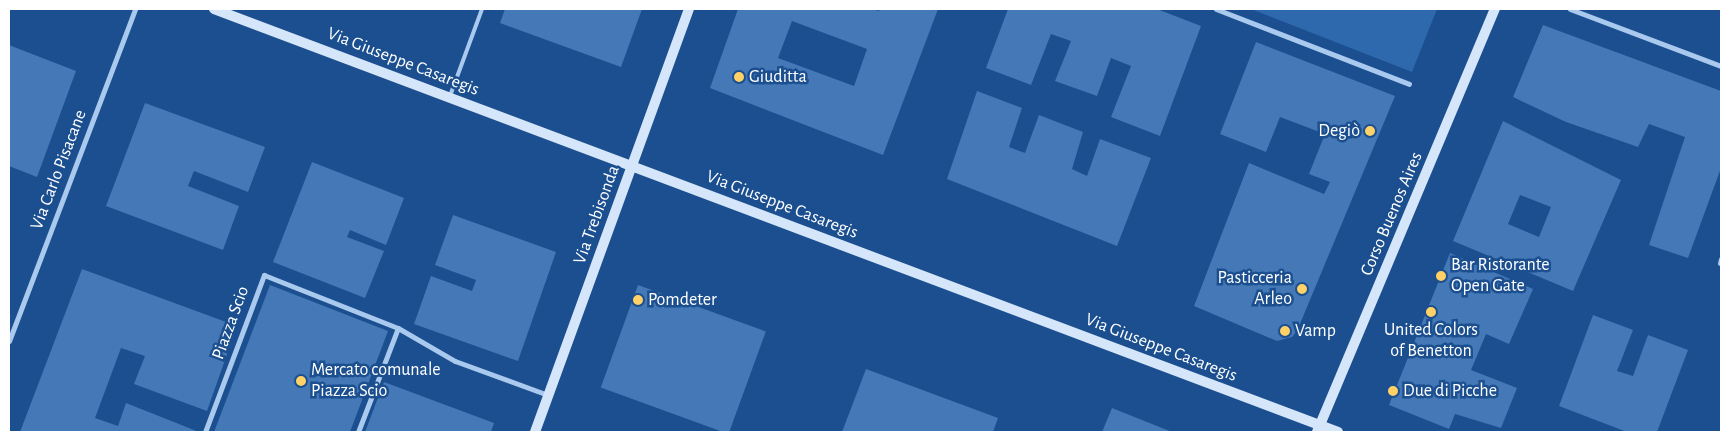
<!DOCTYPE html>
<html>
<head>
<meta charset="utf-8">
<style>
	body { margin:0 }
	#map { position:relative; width:1730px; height:441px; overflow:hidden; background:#1b4f8f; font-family:"Alegreya Sans",sans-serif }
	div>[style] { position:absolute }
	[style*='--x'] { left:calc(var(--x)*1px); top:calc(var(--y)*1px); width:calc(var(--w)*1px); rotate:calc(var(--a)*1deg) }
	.green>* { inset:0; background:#2e69ad }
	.building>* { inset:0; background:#4478b7; transform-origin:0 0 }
	.lane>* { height:4px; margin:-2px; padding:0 2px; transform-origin:2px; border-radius:2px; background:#a9c9ee }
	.street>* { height:5px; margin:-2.5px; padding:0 2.5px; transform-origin:2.5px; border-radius:2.5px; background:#a9c9ee }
	.secondary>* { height:10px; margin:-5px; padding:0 5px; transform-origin:5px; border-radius:5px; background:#d6e6fa }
	.dots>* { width:14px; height:14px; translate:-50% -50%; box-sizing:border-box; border:2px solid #1b4f8f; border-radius:50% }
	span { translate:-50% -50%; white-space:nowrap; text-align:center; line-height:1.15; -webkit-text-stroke:5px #1b4f8f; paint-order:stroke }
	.street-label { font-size:18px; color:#fff }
	.poi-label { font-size:18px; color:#fff }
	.left { translate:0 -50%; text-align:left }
	.right { translate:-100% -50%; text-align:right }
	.frame { position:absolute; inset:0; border:10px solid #fff; pointer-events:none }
</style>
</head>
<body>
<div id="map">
	<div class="green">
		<i style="clip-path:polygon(1251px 9px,1437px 9px,1412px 72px)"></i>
	</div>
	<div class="building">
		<i style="clip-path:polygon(505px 9px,642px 9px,621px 67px,500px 23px)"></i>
		<i style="clip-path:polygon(evenodd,738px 9px,872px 9px,879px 11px,880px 9px,938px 9px,883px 155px,710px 88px,738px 9px,792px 21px,867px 49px,854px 86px,778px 58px,792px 21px)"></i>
		<i style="clip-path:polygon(1008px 9px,1157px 9px,1201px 26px,1160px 136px,1111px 117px,1131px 66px,1111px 58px,1097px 96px,1055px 81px,1071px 41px,1051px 34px,1031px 85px,986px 68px)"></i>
		<i style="clip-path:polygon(1543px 25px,1721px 91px,1721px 168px,1688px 258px,1649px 245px,1685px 137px,1649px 124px,1638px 147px,1566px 122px,1513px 97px)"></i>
		<i style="clip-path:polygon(1256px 42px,1395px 96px,1297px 331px,1292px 337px,1277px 341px,1194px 306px,1249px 163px,1324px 194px,1330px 182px,1309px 174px,1325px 134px,1280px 117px,1266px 152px,1220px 134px)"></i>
		<i style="clip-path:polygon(9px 45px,76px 71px,37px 177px,9px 166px)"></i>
		<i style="clip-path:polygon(977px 91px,1022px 108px,1009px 147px,1025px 153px,1039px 115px,1083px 132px,1072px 169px,1087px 176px,1100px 139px,1151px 158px,1117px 246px,947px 179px)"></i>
		<i style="clip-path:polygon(145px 103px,265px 147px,248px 192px,194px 171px,188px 186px,239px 206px,223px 250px,106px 206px)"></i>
		<i style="clip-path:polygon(evenodd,1503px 121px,1621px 180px,1573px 291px,1453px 241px,1503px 121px,1520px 195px,1551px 207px,1539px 237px,1508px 224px,1520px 195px)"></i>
		<i style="clip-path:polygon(312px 162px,404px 198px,386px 245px,350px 230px,347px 237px,384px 251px,365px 298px,273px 262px)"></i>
		<i style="clip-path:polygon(453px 215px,556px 252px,518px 361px,414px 324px,431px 276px,472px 291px,476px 280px,435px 265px)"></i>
		<i style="clip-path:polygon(1450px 253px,1533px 289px,1509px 344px,1486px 334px,1471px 370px,1517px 388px,1501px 428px,1455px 414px,1449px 429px,1389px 405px)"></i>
		<i style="clip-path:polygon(82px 269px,237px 326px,207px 411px,134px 384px,145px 356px,121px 348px,95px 418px,118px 426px,126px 403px,199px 432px,20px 432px)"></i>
		<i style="clip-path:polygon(270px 285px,388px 331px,350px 432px,214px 432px)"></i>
		<i style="left:638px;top:285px;width:136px;height:109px;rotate:20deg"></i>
		<i style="clip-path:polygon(1593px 315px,1633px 330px,1617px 371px,1633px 376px,1648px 335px,1688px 350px,1657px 432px,1627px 432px,1559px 406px)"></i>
		<i style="clip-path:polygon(866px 369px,998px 418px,993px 432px,842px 432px)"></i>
		<i style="clip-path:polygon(384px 382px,494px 423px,491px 432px,365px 432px)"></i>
		<i style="clip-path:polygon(1112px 408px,1172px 432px,1102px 432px)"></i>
	</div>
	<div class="lane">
		<i style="--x:450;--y:96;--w:93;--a:-69.8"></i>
	</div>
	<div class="street">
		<i style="--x:1216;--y:9;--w:207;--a:21.2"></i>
		<i style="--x:1570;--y:9;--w:161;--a:20.7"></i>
		<i style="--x:1720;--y:263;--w:4;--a:-76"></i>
		<i style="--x:9;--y:341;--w:355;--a:-69.2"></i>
		<i style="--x:205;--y:432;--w:168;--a:-69.4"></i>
		<i style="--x:264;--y:275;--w:144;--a:21.6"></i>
		<i style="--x:398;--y:328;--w:66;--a:30.1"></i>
		<i style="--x:455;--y:361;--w:99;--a:20.1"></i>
		<i style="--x:358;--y:432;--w:111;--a:-69"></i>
	</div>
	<div class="secondary">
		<i style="--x:214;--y:9;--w:1201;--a:20.62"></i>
		<i style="--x:535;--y:432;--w:450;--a:-70"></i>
		<i style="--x:1317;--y:432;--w:459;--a:-67.2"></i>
	</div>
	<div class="dots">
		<i style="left:739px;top:77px;background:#ffd166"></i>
		<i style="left:1370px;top:131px;background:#ffd166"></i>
		<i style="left:1441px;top:276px;background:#ffd166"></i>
		<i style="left:1302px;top:289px;background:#ffd166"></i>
		<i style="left:638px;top:300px;background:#ffd166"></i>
		<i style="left:1431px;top:312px;background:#ffd166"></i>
		<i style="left:1285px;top:331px;background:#ffd166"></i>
		<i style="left:301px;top:381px;background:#ffd166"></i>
		<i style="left:1393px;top:391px;background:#ffd166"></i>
	</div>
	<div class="street-label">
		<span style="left:403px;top:62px;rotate:21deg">Via Giuseppe Casaregis</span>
		<span style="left:59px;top:170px;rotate:-69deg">Via Carlo Pisacane</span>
		<span style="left:782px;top:205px;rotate:21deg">Via Giuseppe Casaregis</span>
		<span style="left:1392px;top:214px;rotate:-67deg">Corso Buenos Aires</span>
		<span style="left:597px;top:215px;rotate:-70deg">Via Trebisonda</span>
		<span style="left:231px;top:323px;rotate:-70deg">Piazza Scio</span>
		<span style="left:1161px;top:348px;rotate:21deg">Via Giuseppe Casaregis</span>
	</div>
	<div class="poi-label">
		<span class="left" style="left:749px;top:77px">Giuditta</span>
		<span class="right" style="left:1360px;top:131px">Degiò</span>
		<span class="left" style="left:1451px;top:276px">Bar Ristorante<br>Open Gate</span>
		<span class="right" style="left:1292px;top:289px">Pasticceria<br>Arleo</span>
		<span class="left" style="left:648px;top:300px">Pomdeter</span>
		<span class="left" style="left:1295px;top:331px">Vamp</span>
		<span style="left:1431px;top:341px">United Colors<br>of Benetton</span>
		<span class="left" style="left:311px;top:381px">Mercato comunale<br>Piazza Scio</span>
		<span class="left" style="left:1403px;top:391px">Due di Picche</span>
	</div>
	<div class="frame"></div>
</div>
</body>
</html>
